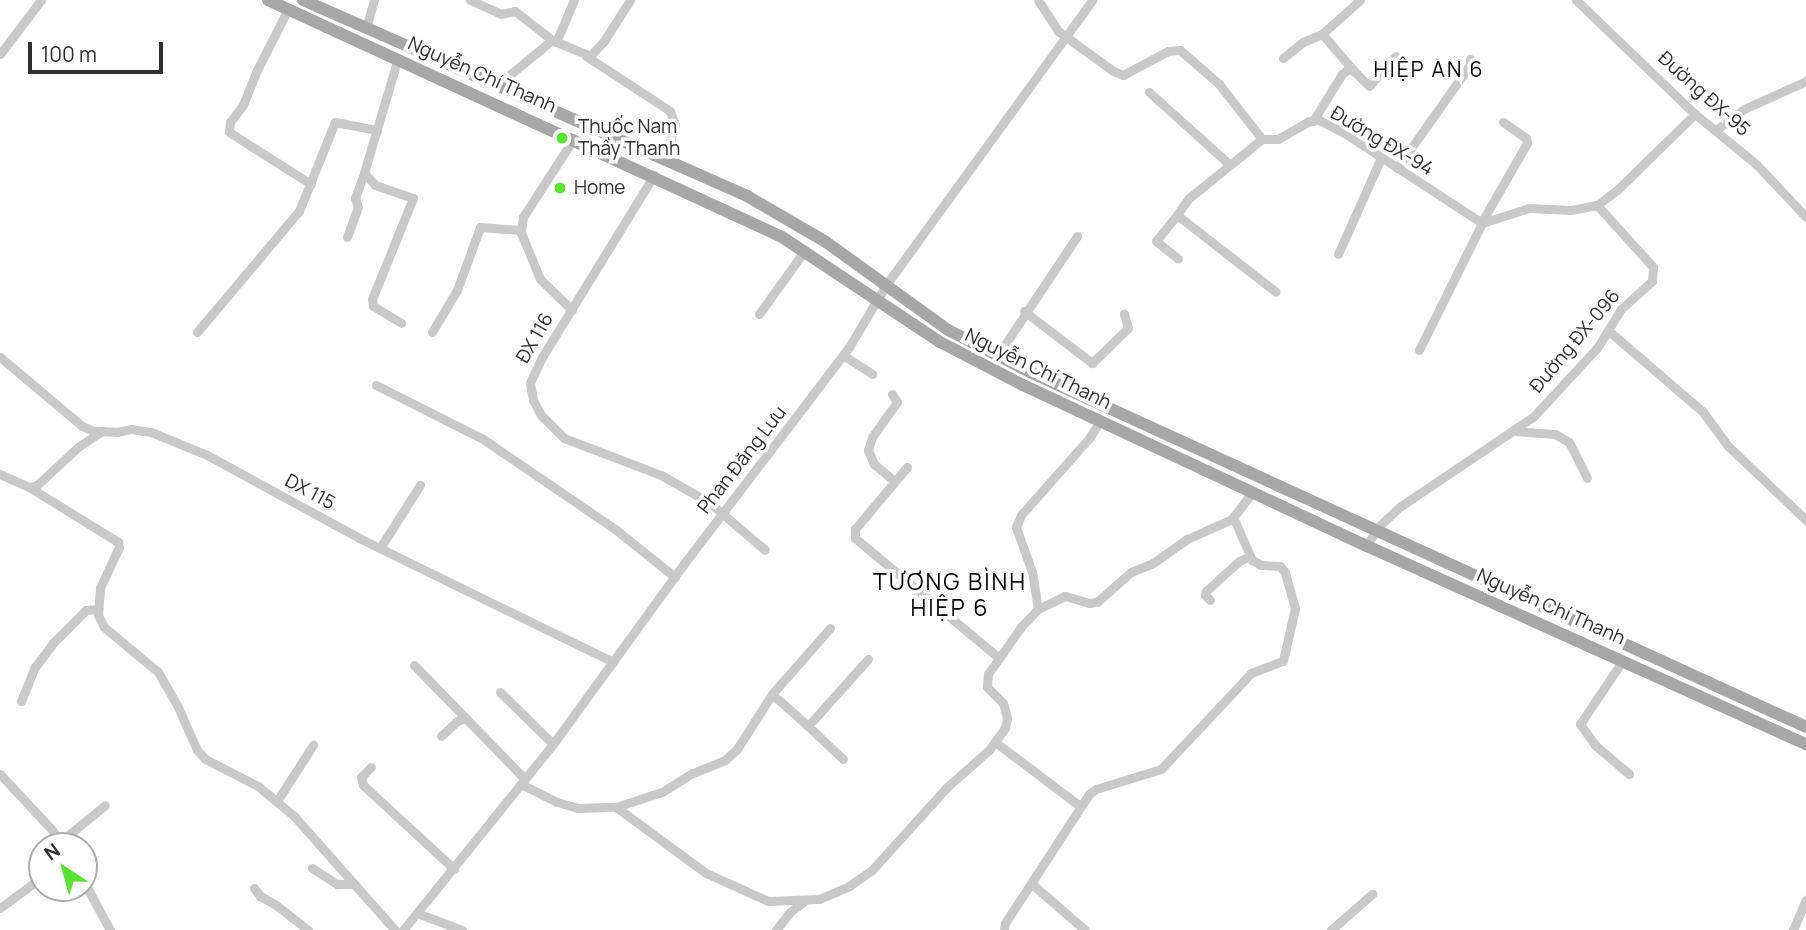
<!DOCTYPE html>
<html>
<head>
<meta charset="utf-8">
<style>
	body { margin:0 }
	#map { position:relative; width:1806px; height:930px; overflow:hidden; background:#fff; font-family:Manrope,sans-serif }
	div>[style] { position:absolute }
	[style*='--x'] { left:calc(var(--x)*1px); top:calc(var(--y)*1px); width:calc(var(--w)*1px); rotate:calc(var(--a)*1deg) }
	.minor>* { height:9px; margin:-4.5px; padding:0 4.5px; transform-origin:4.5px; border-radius:4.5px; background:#c9c9c9 }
	.major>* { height:12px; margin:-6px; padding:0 6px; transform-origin:6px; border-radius:6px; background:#a7a7a7 }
	.dots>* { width:19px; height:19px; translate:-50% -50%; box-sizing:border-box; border:4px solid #fff; border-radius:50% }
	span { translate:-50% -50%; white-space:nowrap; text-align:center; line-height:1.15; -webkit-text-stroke:7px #fff; paint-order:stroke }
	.street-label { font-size:19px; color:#2f2f2f }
	.poi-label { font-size:19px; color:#2f2f2f }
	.left { translate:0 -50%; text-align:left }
	.neighbourhood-label { font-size:21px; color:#000; letter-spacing:2px }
	.quarter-label { font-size:23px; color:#000; letter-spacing:2px }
	.north { position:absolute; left:28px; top:832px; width:70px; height:70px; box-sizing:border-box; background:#fff; border:2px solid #acacac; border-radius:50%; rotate:324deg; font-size:19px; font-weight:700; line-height:28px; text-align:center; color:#2f2f2f }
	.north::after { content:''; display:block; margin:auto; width:24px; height:32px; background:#5ae334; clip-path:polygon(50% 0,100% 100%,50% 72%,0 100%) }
	.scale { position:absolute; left:28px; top:42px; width:135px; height:32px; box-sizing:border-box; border:4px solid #2f2f2f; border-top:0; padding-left:9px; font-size:21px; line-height:24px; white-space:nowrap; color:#2f2f2f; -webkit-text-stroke:5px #fff; paint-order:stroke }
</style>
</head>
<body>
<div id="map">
	<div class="minor">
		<i style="--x:470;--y:0;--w:34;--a:24"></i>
		<i style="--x:501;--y:14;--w:14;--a:-12"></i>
		<i style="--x:515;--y:11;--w:47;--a:38.1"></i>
		<i style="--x:1038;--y:0;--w:37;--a:57"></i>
		<i style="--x:1058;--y:31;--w:68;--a:36"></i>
		<i style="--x:1113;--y:71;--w:11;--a:22"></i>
		<i style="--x:1123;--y:75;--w:51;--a:-28.1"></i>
		<i style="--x:1168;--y:51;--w:12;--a:-5"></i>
		<i style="--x:1180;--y:50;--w:52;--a:41.1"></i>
		<i style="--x:1219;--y:84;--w:70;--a:52"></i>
		<i style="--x:1262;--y:139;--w:16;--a:0"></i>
		<i style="--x:1278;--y:139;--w:36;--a:-30"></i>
		<i style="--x:1309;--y:121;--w:10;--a:-6"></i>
		<i style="--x:1319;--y:120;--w:30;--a:27"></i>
		<i style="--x:1346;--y:134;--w:163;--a:33.2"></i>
		<i style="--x:1482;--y:223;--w:49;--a:-17.7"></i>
		<i style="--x:1529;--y:208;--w:42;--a:2.7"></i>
		<i style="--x:1571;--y:210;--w:26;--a:-11"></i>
		<i style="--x:1597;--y:205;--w:25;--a:-37"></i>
		<i style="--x:1617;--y:190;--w:109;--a:-44.3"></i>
		<i style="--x:1576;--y:0;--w:165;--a:43.8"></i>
		<i style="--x:1695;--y:114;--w:80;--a:39.4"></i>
		<i style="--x:1757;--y:165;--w:71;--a:46.7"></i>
		<i style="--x:288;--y:9;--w:68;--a:116.9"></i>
		<i style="--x:257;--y:70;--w:38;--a:112"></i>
		<i style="--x:243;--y:105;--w:21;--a:127"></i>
		<i style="--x:230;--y:122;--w:10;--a:96"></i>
		<i style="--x:229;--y:132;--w:97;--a:32.4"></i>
		<i style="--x:366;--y:28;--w:29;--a:-74"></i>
		<i style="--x:1322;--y:34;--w:51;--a:-41.8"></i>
		<i style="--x:556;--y:42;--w:46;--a:-66.8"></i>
		<i style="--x:0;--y:54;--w:68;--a:-52.8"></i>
		<i style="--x:586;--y:56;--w:100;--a:33.2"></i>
		<i style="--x:670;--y:111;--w:15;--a:70"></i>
		<i style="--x:675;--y:125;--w:37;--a:107"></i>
		<i style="--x:398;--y:58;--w:120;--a:106.5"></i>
		<i style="--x:364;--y:173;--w:16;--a:47"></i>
		<i style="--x:375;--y:185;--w:40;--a:18.9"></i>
		<i style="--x:413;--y:198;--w:109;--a:112.1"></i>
		<i style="--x:372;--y:299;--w:7;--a:82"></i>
		<i style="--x:373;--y:306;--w:33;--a:31"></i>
		<i style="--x:1283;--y:58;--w:26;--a:-39"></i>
		<i style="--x:1303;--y:42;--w:21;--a:-23"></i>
		<i style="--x:1322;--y:34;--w:49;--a:49.1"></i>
		<i style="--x:496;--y:86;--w:72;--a:-39.4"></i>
		<i style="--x:552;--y:40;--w:41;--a:22.8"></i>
		<i style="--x:590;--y:56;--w:21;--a:-47"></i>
		<i style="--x:604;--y:41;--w:49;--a:-57.6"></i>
		<i style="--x:1149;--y:92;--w:109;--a:42"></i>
		<i style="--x:1313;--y:121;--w:55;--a:-58.3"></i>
		<i style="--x:1342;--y:74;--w:8;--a:-40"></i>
		<i style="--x:1348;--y:69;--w:6;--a:18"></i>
		<i style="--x:1354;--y:71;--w:21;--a:45"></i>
		<i style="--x:1369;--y:86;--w:40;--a:-48"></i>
		<i style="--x:1716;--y:130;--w:35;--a:-37"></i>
		<i style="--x:1744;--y:109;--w:68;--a:-24.3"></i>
		<i style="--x:1262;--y:139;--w:95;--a:141"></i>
		<i style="--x:1188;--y:199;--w:19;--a:125"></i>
		<i style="--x:1177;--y:215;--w:125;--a:37.9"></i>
		<i style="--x:1397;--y:168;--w:126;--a:-54.7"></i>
		<i style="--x:1470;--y:65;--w:6;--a:-90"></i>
		<i style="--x:654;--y:175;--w:214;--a:121.6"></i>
		<i style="--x:542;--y:357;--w:29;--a:115"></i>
		<i style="--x:530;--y:383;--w:17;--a:80"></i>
		<i style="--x:533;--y:400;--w:17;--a:62"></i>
		<i style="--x:541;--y:415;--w:33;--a:45"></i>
		<i style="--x:564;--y:438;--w:104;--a:20.9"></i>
		<i style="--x:661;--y:475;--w:56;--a:29.7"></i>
		<i style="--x:710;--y:503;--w:72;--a:40.5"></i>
		<i style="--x:1177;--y:215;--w:33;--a:129"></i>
		<i style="--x:1156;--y:241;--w:28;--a:39"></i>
		<i style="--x:1481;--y:223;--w:92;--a:-60.1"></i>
		<i style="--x:1527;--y:143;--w:5;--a:-101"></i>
		<i style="--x:1526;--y:138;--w:28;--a:-145"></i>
		<i style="--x:347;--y:237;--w:32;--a:-70"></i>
		<i style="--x:358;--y:207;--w:9;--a:-108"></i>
		<i style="--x:355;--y:198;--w:27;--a:-70"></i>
		<i style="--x:1338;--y:254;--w:105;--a:-65.9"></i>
		<i style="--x:572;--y:310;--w:45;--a:-135.9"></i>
		<i style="--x:540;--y:279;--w:50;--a:-112.4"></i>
		<i style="--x:521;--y:233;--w:16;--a:-83"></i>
		<i style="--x:523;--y:217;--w:94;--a:-57.2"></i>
		<i style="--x:1024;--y:311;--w:86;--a:37.4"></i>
		<i style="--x:1092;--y:363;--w:50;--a:-44.2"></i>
		<i style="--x:1128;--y:328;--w:15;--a:-106"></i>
		<i style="--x:759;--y:314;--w:79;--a:-54.3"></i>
		<i style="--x:197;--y:332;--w:158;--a:-49.9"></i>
		<i style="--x:299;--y:211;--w:96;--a:-68"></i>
		<i style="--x:335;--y:122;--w:43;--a:10.8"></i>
		<i style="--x:432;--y:332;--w:49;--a:-59.2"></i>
		<i style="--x:457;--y:290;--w:67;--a:-69.9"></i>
		<i style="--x:480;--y:227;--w:41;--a:4.2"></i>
		<i style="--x:1610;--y:332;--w:123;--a:40.7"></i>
		<i style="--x:1703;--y:412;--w:42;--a:53.7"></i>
		<i style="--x:1728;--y:446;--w:108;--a:43.5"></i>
		<i style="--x:1419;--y:350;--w:142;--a:-63.6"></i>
		<i style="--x:843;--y:355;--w:35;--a:33"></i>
		<i style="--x:998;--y:355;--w:143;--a:-56.4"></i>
		<i style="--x:0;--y:357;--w:107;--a:40.1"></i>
		<i style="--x:82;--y:426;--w:12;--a:24"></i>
		<i style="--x:93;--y:431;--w:24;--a:2"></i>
		<i style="--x:117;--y:432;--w:14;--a:-12"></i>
		<i style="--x:131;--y:429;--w:20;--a:9"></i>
		<i style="--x:151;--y:432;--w:61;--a:22.3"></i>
		<i style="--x:207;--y:455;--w:173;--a:28.6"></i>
		<i style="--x:359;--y:538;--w:283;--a:26"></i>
		<i style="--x:376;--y:385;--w:120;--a:26.8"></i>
		<i style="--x:483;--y:439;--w:160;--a:34.3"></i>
		<i style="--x:615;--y:529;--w:77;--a:38.7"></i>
		<i style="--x:892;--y:394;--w:9;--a:58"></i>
		<i style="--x:897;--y:402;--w:43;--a:125.5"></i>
		<i style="--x:872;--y:437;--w:14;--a:107"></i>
		<i style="--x:868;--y:450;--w:15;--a:67"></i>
		<i style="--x:874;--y:464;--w:26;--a:40"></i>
		<i style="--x:1514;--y:431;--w:41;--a:4.2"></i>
		<i style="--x:1555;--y:434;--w:16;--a:30"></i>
		<i style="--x:1569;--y:442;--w:40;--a:63.4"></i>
		<i style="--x:907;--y:467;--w:81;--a:130"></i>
		<i style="--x:855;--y:529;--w:9;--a:90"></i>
		<i style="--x:855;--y:538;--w:186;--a:39.8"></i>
		<i style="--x:0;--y:474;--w:32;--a:24"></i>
		<i style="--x:29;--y:487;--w:8;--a:-14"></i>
		<i style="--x:37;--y:485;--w:56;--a:-42.8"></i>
		<i style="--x:78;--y:447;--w:29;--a:-34"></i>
		<i style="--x:29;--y:487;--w:105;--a:31.7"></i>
		<i style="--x:118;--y:542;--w:5;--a:79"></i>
		<i style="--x:119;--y:547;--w:45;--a:114.9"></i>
		<i style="--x:100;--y:588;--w:27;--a:94"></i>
		<i style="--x:98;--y:615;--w:13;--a:63"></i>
		<i style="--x:104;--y:627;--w:70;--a:39.8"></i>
		<i style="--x:158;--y:672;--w:38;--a:60"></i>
		<i style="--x:177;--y:705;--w:49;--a:66"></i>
		<i style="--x:197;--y:750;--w:12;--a:48"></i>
		<i style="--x:205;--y:759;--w:59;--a:27"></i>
		<i style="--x:258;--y:786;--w:47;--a:39.8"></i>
		<i style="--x:294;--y:816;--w:152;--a:48.5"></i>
		<i style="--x:1367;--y:546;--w:19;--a:-62"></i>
		<i style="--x:1376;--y:529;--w:34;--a:-43"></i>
		<i style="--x:1401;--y:506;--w:159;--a:-34"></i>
		<i style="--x:1533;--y:417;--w:94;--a:-47.2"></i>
		<i style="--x:1597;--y:348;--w:46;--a:-58.4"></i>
		<i style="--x:1621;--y:309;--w:42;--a:-42.1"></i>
		<i style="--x:1652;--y:281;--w:14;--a:-86"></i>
		<i style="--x:1653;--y:267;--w:84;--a:-132.1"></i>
		<i style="--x:380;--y:548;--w:75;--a:-57.6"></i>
		<i style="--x:1210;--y:600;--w:7;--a:-135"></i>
		<i style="--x:1205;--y:595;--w:4;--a:-76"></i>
		<i style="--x:1206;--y:591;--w:45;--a:-42.3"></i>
		<i style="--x:1239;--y:561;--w:12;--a:-24"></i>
		<i style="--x:1038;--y:609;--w:37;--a:-99"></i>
		<i style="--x:1032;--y:572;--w:48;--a:-109.6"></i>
		<i style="--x:1016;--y:527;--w:13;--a:-67"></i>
		<i style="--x:1021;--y:515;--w:104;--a:-48.5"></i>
		<i style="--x:1090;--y:437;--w:19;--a:-58"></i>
		<i style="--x:1623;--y:660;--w:77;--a:123.9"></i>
		<i style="--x:1580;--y:724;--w:26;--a:54"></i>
		<i style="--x:1595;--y:745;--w:45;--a:40.5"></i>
		<i style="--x:414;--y:665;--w:159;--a:45.8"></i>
		<i style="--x:500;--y:692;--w:74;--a:44.5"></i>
		<i style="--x:772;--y:694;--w:48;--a:41.6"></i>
		<i style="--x:808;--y:726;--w:90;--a:-48.2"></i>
		<i style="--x:21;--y:701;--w:37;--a:-68"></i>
		<i style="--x:35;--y:667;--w:31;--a:-53"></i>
		<i style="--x:54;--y:642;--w:45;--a:-45"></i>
		<i style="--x:86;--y:610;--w:11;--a:-5"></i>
		<i style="--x:808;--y:726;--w:48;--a:43.3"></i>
		<i style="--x:441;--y:736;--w:22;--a:-43"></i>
		<i style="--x:457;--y:721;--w:9;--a:-21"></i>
		<i style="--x:995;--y:742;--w:106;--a:37"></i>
		<i style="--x:371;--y:767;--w:14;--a:135"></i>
		<i style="--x:361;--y:777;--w:8;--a:76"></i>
		<i style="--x:363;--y:785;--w:124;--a:42.7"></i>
		<i style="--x:0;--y:774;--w:76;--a:47.1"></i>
		<i style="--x:52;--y:830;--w:19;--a:55"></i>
		<i style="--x:521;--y:784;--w:40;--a:26.6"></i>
		<i style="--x:557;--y:802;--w:22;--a:16"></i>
		<i style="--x:578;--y:808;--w:38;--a:-2"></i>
		<i style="--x:616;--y:807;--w:48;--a:-18.1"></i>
		<i style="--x:662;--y:792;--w:36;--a:-32"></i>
		<i style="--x:693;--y:773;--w:35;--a:-22"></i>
		<i style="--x:725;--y:760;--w:16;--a:-43"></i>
		<i style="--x:737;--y:749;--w:65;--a:-57.5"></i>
		<i style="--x:772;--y:694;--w:88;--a:-48.7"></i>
		<i style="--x:277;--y:801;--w:67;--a:-57.3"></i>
		<i style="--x:616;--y:807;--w:112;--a:36.3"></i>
		<i style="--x:706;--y:873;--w:68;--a:24.3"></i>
		<i style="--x:768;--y:901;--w:51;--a:-2.2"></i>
		<i style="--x:819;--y:899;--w:33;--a:-23"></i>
		<i style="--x:849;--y:886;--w:28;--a:-35"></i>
		<i style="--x:872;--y:870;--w:110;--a:-47.9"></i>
		<i style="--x:946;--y:788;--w:57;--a:-41.5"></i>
		<i style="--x:989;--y:750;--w:27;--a:-54"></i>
		<i style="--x:1005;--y:728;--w:10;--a:-79"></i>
		<i style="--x:1007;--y:718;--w:16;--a:-105"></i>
		<i style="--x:1003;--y:703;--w:23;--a:-135"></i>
		<i style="--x:987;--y:687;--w:13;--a:-86"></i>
		<i style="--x:988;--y:674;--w:57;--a:-54.9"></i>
		<i style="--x:1021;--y:627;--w:25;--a:-47"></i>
		<i style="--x:1038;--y:609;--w:30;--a:-26"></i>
		<i style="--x:1065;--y:596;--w:25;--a:16"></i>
		<i style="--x:1089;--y:603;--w:8;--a:-7"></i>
		<i style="--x:1097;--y:602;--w:45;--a:-41.4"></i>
		<i style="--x:1131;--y:572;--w:24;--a:-22"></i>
		<i style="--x:1153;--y:563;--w:42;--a:-35.2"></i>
		<i style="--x:1187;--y:539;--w:49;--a:-24"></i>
		<i style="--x:1232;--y:519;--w:35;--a:-53"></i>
		<i style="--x:60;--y:842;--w:58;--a:-39.4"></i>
		<i style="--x:312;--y:868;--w:30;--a:33"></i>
		<i style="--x:337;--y:884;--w:17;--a:0"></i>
		<i style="--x:84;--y:882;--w:55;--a:61.6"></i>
		<i style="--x:1032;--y:884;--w:70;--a:41"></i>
		<i style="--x:254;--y:888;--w:10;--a:53"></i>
		<i style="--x:260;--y:896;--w:18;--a:29"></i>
		<i style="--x:276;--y:905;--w:41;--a:38"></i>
		<i style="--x:0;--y:908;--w:52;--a:-36.4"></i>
		<i style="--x:417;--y:913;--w:48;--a:20.7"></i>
		<i style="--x:403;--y:930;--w:239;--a:-51.1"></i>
		<i style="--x:553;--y:744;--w:221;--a:-54"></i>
		<i style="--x:683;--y:565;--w:274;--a:-52.7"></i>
		<i style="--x:849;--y:347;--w:72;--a:-59.2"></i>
		<i style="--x:886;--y:285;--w:352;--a:-54.1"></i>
		<i style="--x:776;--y:930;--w:23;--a:-52"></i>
		<i style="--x:790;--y:912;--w:20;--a:-37"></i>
		<i style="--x:1004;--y:930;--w:7;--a:-82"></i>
		<i style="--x:1005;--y:923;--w:154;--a:-56.9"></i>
		<i style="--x:1089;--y:794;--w:9;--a:-36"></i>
		<i style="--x:1096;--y:789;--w:68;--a:-17.1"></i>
		<i style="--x:1161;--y:769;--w:132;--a:-46.8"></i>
		<i style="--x:1251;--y:673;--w:34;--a:-21"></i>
		<i style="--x:1283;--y:661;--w:54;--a:-77.2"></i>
		<i style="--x:1295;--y:608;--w:37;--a:-106"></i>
		<i style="--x:1285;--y:572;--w:8;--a:-130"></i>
		<i style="--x:1280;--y:566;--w:19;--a:-177"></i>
		<i style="--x:1261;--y:565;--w:10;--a:-151"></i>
		<i style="--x:1252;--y:560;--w:47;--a:-113.8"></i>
		<i style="--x:1331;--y:930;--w:55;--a:-41.3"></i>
		<i style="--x:1793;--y:930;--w:33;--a:-67"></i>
	</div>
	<div class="major">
		<i style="--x:268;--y:0;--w:566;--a:24.75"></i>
		<i style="--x:782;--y:237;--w:190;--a:33.6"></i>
		<i style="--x:940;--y:342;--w:93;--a:27.4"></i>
		<i style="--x:1023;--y:385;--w:380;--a:25.1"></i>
		<i style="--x:1367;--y:546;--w:482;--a:24.3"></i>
		<i style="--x:303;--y:0;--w:485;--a:23.8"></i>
		<i style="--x:747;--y:196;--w:91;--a:30.2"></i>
		<i style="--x:826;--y:242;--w:150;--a:35.8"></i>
		<i style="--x:948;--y:330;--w:92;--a:27.1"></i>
		<i style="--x:1030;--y:372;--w:853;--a:24.58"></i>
	</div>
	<div class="dots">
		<i style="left:562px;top:138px;background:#5ae334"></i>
		<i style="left:560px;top:188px;background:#5ae334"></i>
	</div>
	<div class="street-label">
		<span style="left:482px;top:75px;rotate:24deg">Nguyễn Chí Thanh</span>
		<span style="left:1704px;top:94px;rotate:42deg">Đường ĐX-95</span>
		<span style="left:1382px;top:141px;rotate:31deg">Đường ĐX-94</span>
		<span style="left:535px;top:338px;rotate:-60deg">ĐX 116</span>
		<span style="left:1575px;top:341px;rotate:-50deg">Đường ĐX-096</span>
		<span style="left:1038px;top:369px;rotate:26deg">Nguyễn Chí Thanh</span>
		<span style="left:742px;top:460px;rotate:-52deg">Phan Đăng Lưu</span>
		<span style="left:310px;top:492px;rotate:28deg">DX 115</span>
		<span style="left:1551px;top:607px;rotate:24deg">Nguyễn Chí Thanh</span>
	</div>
	<div class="poi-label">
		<span class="left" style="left:578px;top:138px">Thuốc Nam<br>Thầy Thanh</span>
		<span class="left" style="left:574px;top:188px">Home</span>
	</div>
	<div class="neighbourhood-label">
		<span style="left:1429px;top:69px">HIỆP AN 6</span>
	</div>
	<div class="quarter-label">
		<span style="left:950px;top:594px">TƯƠNG BÌNH<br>HIỆP 6</span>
	</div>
	<div class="north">N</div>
	<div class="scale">100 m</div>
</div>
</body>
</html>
